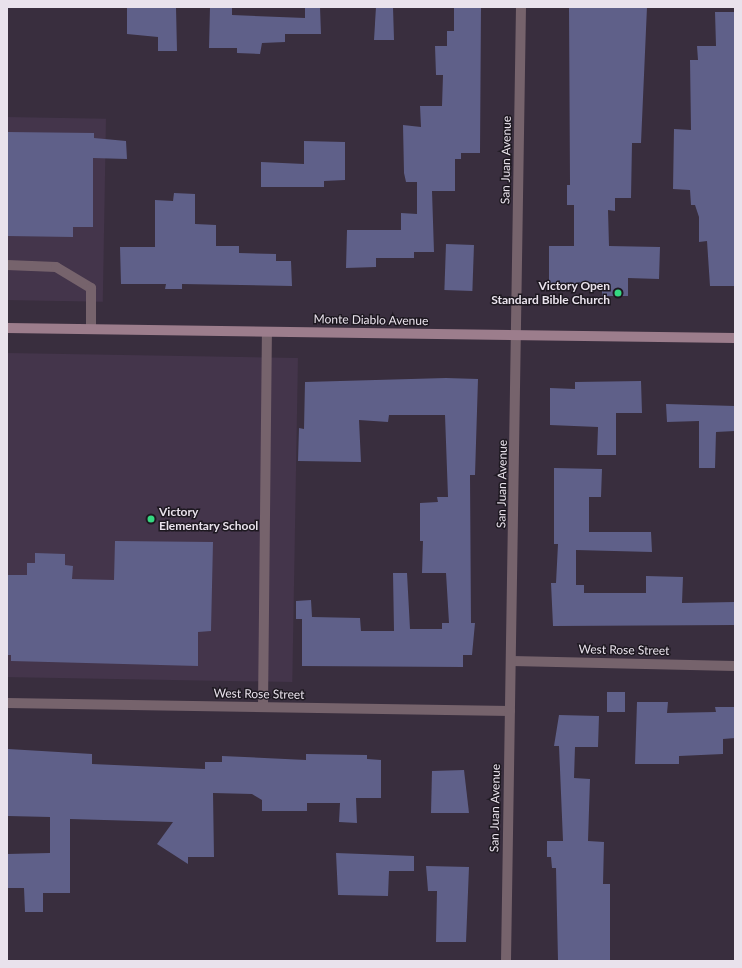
<!DOCTYPE html>
<html>
<head>
<meta charset="utf-8">
<style>
	body { margin:0 }
	#map { position:relative; width:742px; height:968px; overflow:hidden; background:#392e3e; font-family:Lato,sans-serif }
	div>[style] { position:absolute }
	[style*='--x'] { left:calc(var(--x)*1px); top:calc(var(--y)*1px); width:calc(var(--w)*1px); rotate:calc(var(--a)*1deg) }
	.built>* { inset:0; background:#44354b; transform-origin:0 0 }
	.building>* { inset:0; background:#5f6089; transform-origin:0 0 }
	.lane>* { height:10px; margin:-5px; padding:0 5px; transform-origin:5px; border-radius:5px; background:#76636c }
	.street>* { height:10px; margin:-5px; padding:0 5px; transform-origin:5px; border-radius:5px; background:#76636c }
	.secondary>* { height:10px; margin:-5px; padding:0 5px; transform-origin:5px; border-radius:5px; background:#9c7d8c }
	.dots>* { width:11px; height:11px; translate:-50% -50%; box-sizing:border-box; border:2px solid #1d1820; border-radius:50% }
	span { translate:-50% -50%; white-space:nowrap; text-align:center; line-height:1.15; -webkit-text-stroke:3px #1d1820; paint-order:stroke }
	.street-label { font-size:12px; color:#e9e2ec }
	.poi-label { font-size:12px; color:#e9e2ec; font-weight:700 }
	.right { translate:-100% -50%; text-align:right }
	.left { translate:0 -50%; text-align:left }
	.frame { position:absolute; inset:0; border:8px solid #e9e2ec; pointer-events:none }
</style>
</head>
<body>
<div id="map">
	<div class="built">
		<i style="left:7px;top:117px;width:99px;height:183px;rotate:1deg"></i>
		<i style="left:7px;top:353px;width:291px;height:324px;rotate:1deg"></i>
	</div>
	<div class="building">
		<i style="clip-path:polygon(127px 7px,176px 7px,177px 51px,158px 51px,158px 37px,127px 34px)"></i>
		<i style="clip-path:polygon(210px 7px,232px 7px,232px 15px,305px 18px,305px 7px,320px 7px,321px 34px,285px 34px,285px 42px,262px 43px,260px 54px,237px 53px,237px 48px,209px 48px)"></i>
		<i style="clip-path:polygon(376px 7px,393px 7px,394px 40px,374px 40px)"></i>
		<i style="clip-path:polygon(454px 7px,481px 7px,480px 153px,461px 153px,461px 159px,455px 159px,455px 191px,432px 191px,434px 252px,414px 252px,414px 258px,376px 258px,376px 267px,346px 268px,347px 230px,401px 230px,401px 213px,417px 214px,417px 182px,406px 182px,404px 173px,403px 125px,421px 127px,420px 106px,442px 106px,443px 75px,436px 75px,435px 46px,447px 46px,447px 31px,454px 31px)"></i>
		<i style="clip-path:polygon(569px 7px,647px 7px,641px 143px,632px 143px,631px 198px,615px 198px,615px 211px,608px 210px,609px 246px,660px 247px,659px 279px,628px 278px,628px 296px,602px 296px,602px 284px,549px 284px,549px 246px,574px 246px,574px 205px,567px 205px,567px 185px,570px 185px)"></i>
		<i style="clip-path:polygon(715px 12px,735px 12px,735px 286px,710px 286px,707px 241px,699px 242px,699px 217px,695px 205px,691px 205px,690px 190px,673px 189px,674px 129px,691px 130px,690px 60px,698px 60px,697px 46px,716px 46px)"></i>
		<i style="clip-path:polygon(7px 132px,94px 133px,94px 138px,126px 141px,127px 159px,93px 158px,93px 227px,73px 227px,73px 237px,7px 236px)"></i>
		<i style="clip-path:polygon(304px 141px,345px 142px,345px 180px,324px 181px,324px 187px,261px 187px,261px 162px,304px 164px)"></i>
		<i style="clip-path:polygon(174px 193px,195px 194px,195px 224px,216px 225px,216px 246px,239px 246px,239px 253px,276px 254px,276px 261px,291px 261px,292px 286px,182px 284px,182px 289px,165px 289px,166px 284px,121px 284px,120px 247px,155px 247px,155px 200px,173px 201px)"></i>
		<i style="left:446px;top:244px;width:28px;height:46px;rotate:2deg"></i>
		<i style="clip-path:polygon(446px 378px,478px 379px,475px 475px,470px 475px,471px 623px,475px 623px,472px 655px,463px 655px,463px 667px,302px 666px,302px 619px,296px 619px,296px 601px,311px 600px,312px 617px,360px 618px,361px 631px,394px 631px,393px 573px,407px 573px,410px 629px,442px 629px,442px 623px,449px 623px,446px 573px,422px 573px,423px 541px,420px 541px,420px 503px,438px 502px,437px 497px,448px 497px,445px 415px,389px 415px,388px 422px,359px 420px,361px 462px,298px 461px,299px 428px,304px 429px,305px 382px)"></i>
		<i style="clip-path:polygon(641px 381px,642px 413px,616px 413px,616px 455px,597px 455px,598px 427px,550px 425px,550px 388px,575px 389px,575px 382px)"></i>
		<i style="clip-path:polygon(666px 404px,735px 406px,735px 431px,716px 432px,715px 468px,699px 468px,699px 421px,667px 422px)"></i>
		<i style="clip-path:polygon(554px 468px,602px 469px,601px 497px,589px 497px,589px 532px,651px 532px,652px 552px,576px 550px,576px 585px,584px 585px,584px 593px,646px 593px,646px 576px,683px 577px,682px 603px,735px 602px,735px 625px,553px 626px,551px 583px,556px 583px,558px 544px,554px 544px)"></i>
		<i style="clip-path:polygon(115px 541px,213px 542px,211px 631px,198px 632px,198px 666px,11px 661px,11px 655px,7px 655px,7px 575px,27px 575px,27px 563px,35px 563px,35px 553px,65px 554px,65px 565px,73px 566px,72px 579px,114px 580px)"></i>
		<i style="left:607px;top:692px;width:18px;height:20px"></i>
		<i style="clip-path:polygon(637px 702px,668px 702px,667px 713px,716px 712px,715px 707px,734px 707px,735px 738px,723px 739px,723px 754px,679px 756px,679px 764px,635px 764px)"></i>
		<i style="clip-path:polygon(559px 715px,599px 716px,598px 747px,575px 747px,574px 778px,590px 779px,588px 841px,604px 842px,603px 884px,610px 884px,610px 961px,558px 961px,556px 868px,552px 868px,551px 857px,547px 857px,547px 841px,563px 841px,559px 746px,554px 746px)"></i>
		<i style="clip-path:polygon(8px 749px,92px 754px,92px 764px,205px 769px,205px 762px,222px 762px,222px 756px,306px 760px,306px 754px,367px 755px,367px 759px,381px 760px,381px 798px,356px 798px,357px 823px,339px 822px,340px 803px,307px 803px,307px 811px,262px 811px,262px 800px,252px 794px,213px 793px,214px 857px,188px 857px,188px 864px,157px 844px,173px 822px,70px 819px,70px 893px,43px 893px,43px 912px,25px 912px,24px 888px,7px 888px,7px 854px,50px 853px,50px 817px,8px 816px)"></i>
		<i style="clip-path:polygon(464px 770px,469px 813px,431px 813px,432px 771px)"></i>
		<i style="clip-path:polygon(336px 853px,414px 856px,414px 871px,389px 871px,388px 896px,338px 895px)"></i>
		<i style="clip-path:polygon(426px 866px,469px 867px,466px 942px,436px 942px,437px 891px,428px 891px)"></i>
	</div>
	<div class="lane">
		<i style="--x:7;--y:265;--w:49;--a:2.3"></i>
		<i style="--x:56;--y:267;--w:41;--a:31"></i>
		<i style="--x:91;--y:288;--w:41;--a:90"></i>
		<i style="--x:263;--y:707;--w:375;--a:-89.4"></i>
	</div>
	<div class="street">
		<i style="--x:512;--y:661;--w:223;--a:1.3"></i>
		<i style="--x:7;--y:703;--w:503;--a:0.91"></i>
		<i style="--x:506;--y:961;--w:954;--a:-89.1"></i>
	</div>
	<div class="secondary">
		<i style="--x:7;--y:328;--w:728;--a:0.79"></i>
	</div>
	<div class="dots">
		<i style="left:618px;top:293px;background:#35d881"></i>
		<i style="left:151px;top:519px;background:#35d881"></i>
	</div>
	<div class="street-label">
		<span style="left:506px;top:160px;rotate:-89deg">San Juan Avenue</span>
		<span style="left:371px;top:320px;rotate:1deg">Monte Diablo Avenue</span>
		<span style="left:502px;top:484px;rotate:-89deg">San Juan Avenue</span>
		<span style="left:624px;top:650px;rotate:1deg">West Rose Street</span>
		<span style="left:259px;top:694px;rotate:1deg">West Rose Street</span>
		<span style="left:495px;top:808px;rotate:-89deg">San Juan Avenue</span>
	</div>
	<div class="poi-label">
		<span class="right" style="left:610px;top:293px">Victory Open<br>Standard Bible Church</span>
		<span class="left" style="left:159px;top:519px">Victory<br>Elementary School</span>
	</div>
	<div class="frame"></div>
</div>
</body>
</html>
